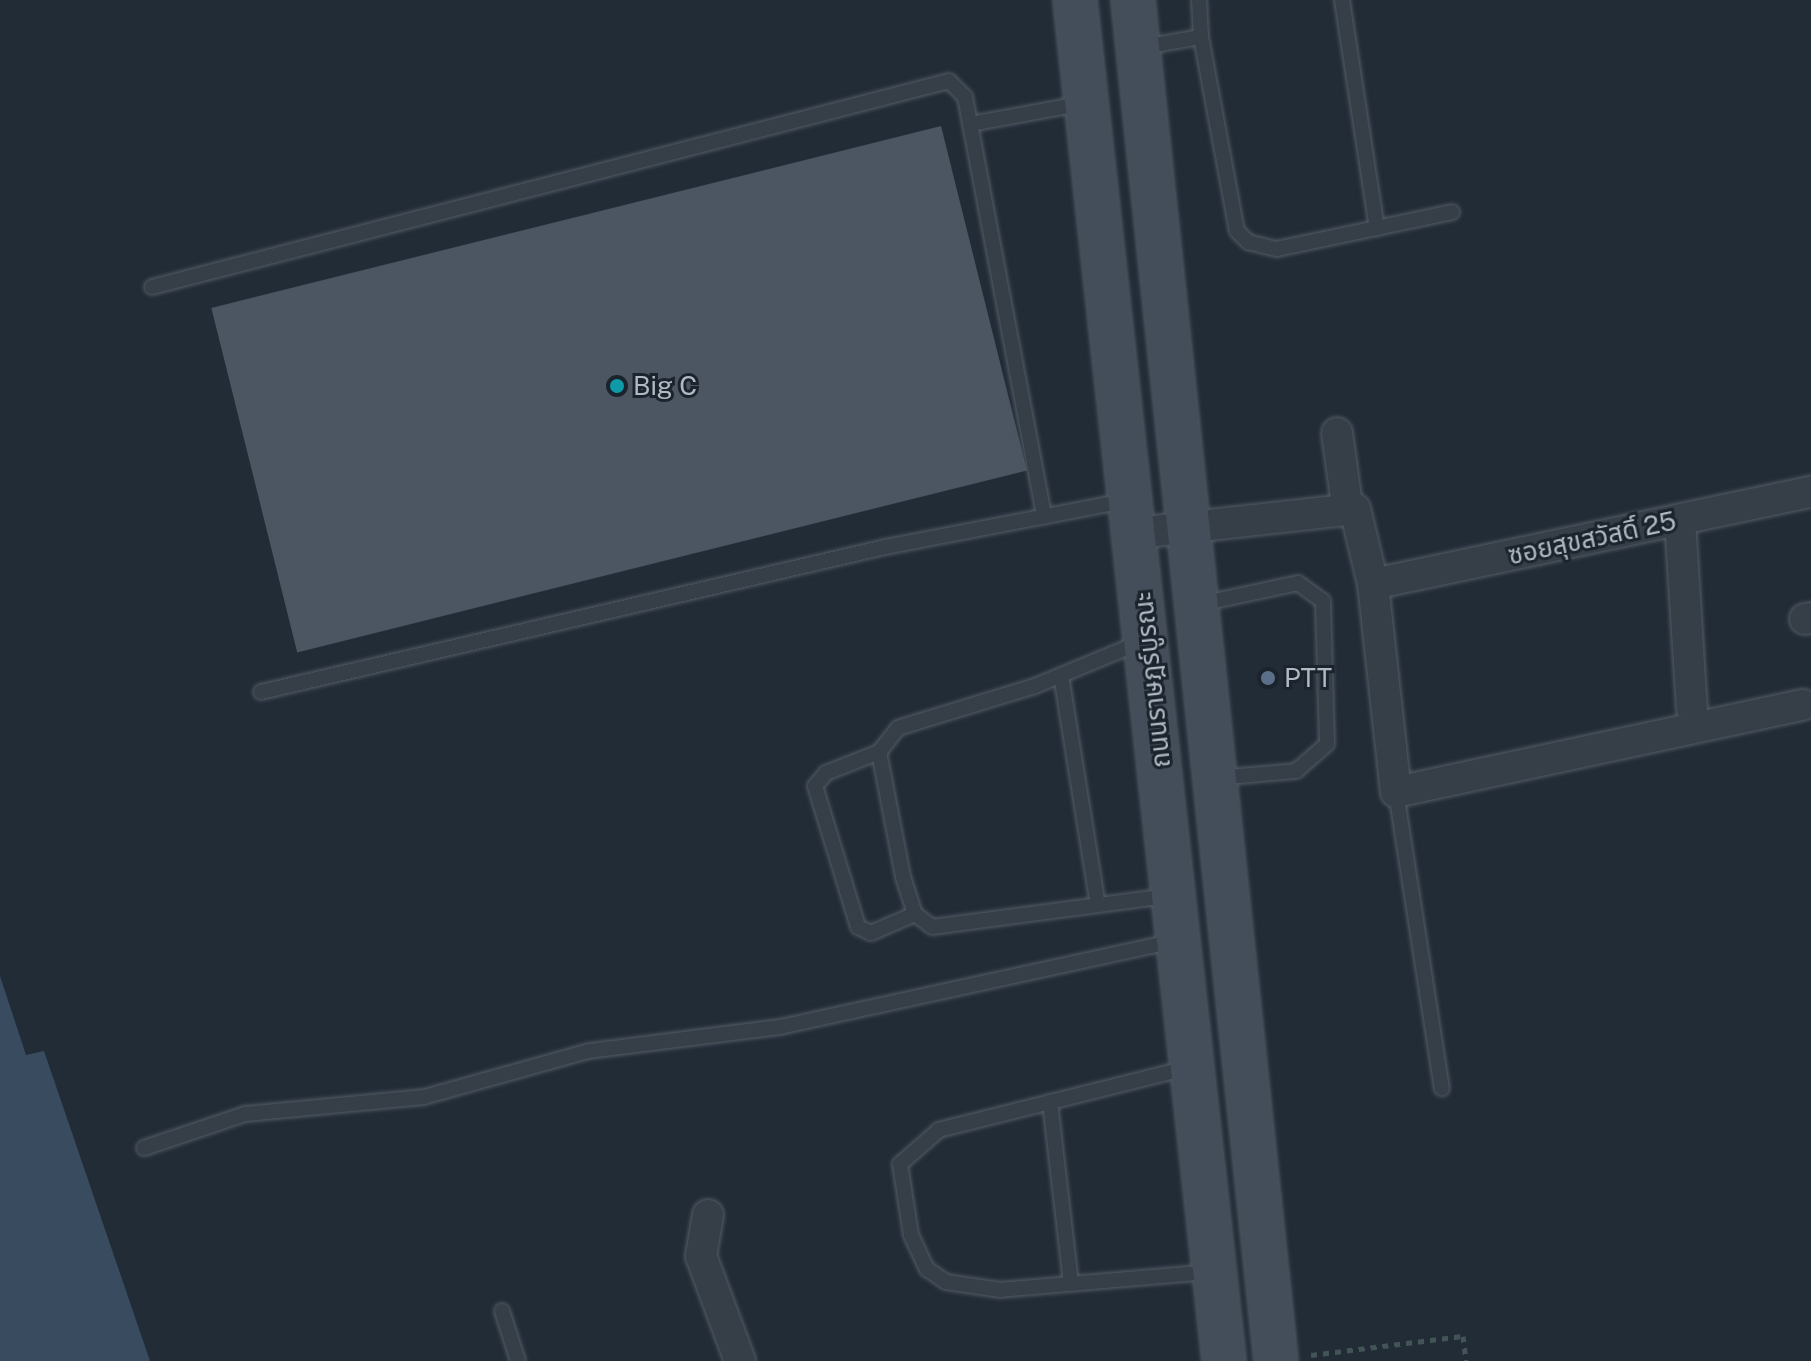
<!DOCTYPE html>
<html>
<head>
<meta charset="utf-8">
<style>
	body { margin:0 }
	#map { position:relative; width:1811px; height:1361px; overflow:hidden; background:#222c37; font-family:"Public Sans","Noto Sans Thai",sans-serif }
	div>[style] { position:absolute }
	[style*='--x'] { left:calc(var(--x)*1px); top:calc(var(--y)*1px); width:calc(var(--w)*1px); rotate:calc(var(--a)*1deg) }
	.water>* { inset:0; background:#394b5f }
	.building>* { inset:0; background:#4b5662; transform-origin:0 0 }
	.path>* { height:5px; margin-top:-2.5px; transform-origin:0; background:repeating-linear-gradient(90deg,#425455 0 6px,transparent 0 12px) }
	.roads { filter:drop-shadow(0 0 2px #535c65) drop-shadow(0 0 2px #535c65) }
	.service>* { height:14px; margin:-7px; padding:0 7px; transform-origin:7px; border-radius:7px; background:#363e47 }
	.minor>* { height:30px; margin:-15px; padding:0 15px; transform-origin:15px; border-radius:15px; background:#363e47 }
	.secondary>* { height:42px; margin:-21px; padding:0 21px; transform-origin:21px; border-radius:21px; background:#444d5a }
	.dots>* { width:22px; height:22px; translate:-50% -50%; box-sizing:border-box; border:4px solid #1b232c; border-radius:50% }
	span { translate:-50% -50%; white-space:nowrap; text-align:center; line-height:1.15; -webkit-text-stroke:6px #1b232c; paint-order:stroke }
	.poi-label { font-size:26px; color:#b0b9c4 }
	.left { translate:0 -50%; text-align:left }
	.street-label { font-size:26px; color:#b0b9c4 }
</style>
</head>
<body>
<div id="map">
	<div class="water">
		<i style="clip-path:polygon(0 976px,26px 1055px,44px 1051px,150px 1361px,0 1361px)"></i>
	</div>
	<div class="building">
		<i style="left:941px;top:126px;width:355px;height:752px;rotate:76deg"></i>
	</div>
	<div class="path">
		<i style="--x:1311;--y:1355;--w:153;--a:-7.1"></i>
		<i style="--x:1463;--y:1336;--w:25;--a:83"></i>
	</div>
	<div class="roads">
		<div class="service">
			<i style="--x:1342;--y:0;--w:231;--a:81.3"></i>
			<i style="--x:1201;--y:37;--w:197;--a:79.5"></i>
			<i style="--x:1237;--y:231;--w:16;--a:45"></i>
			<i style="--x:1248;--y:242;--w:30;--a:14"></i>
			<i style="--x:1277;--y:249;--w:179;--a:-11.9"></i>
			<i style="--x:1143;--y:47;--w:59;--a:-9.8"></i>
			<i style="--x:1201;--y:37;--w:37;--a:-93"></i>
			<i style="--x:970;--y:124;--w:116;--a:-10.4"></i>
			<i style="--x:152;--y:287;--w:823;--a:-14.49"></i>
			<i style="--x:949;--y:81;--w:23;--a:45"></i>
			<i style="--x:965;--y:97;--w:427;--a:79.3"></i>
			<i style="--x:1200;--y:604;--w:100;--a:-12.1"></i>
			<i style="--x:1298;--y:583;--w:31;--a:36"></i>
			<i style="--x:1323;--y:601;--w:143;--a:88.4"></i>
			<i style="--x:1327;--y:744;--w:41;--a:138.9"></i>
			<i style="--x:1296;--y:771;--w:78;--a:174.9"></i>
			<i style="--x:1141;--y:642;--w:115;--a:157.5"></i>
			<i style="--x:1035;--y:686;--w:143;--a:163"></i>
			<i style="--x:898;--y:728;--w:31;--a:128"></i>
			<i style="--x:879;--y:752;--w:127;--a:79.1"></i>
			<i style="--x:903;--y:877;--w:39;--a:72"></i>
			<i style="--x:915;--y:914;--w:21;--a:37"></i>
			<i style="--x:932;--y:927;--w:238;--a:-7.5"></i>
			<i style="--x:1061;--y:675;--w:228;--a:80.9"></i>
			<i style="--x:261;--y:692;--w:641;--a:-13.08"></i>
			<i style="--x:885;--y:547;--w:244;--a:-10.9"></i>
			<i style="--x:879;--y:752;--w:57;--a:158.4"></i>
			<i style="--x:826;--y:773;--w:17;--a:130"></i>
			<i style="--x:815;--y:786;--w:147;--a:73"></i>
			<i style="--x:858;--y:927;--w:14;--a:25"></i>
			<i style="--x:871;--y:933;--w:48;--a:-23.4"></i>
			<i style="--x:1396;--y:792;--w:300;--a:81.2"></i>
			<i style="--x:1187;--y:1068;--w:256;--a:166"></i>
			<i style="--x:939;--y:1130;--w:52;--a:138.9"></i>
			<i style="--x:900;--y:1164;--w:72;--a:81.2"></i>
			<i style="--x:911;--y:1235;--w:38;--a:65"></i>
			<i style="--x:927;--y:1269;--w:23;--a:34"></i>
			<i style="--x:946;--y:1282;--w:55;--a:8.4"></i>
			<i style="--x:1000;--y:1290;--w:211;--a:-4.9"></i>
			<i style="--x:1050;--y:1102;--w:183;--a:83.4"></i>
			<i style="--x:144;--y:1148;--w:107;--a:-18.6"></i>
			<i style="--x:245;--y:1114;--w:180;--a:-5.4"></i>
			<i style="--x:424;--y:1097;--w:171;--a:-15.6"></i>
			<i style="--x:589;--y:1051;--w:193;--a:-7.2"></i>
			<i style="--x:780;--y:1027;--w:405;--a:-12.3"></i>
			<i style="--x:502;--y:1311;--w:52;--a:72.3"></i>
		</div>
		<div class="minor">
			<i style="--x:1337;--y:433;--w:73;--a:82.1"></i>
			<i style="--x:1680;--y:520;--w:190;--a:86.4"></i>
			<i style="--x:1137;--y:533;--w:219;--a:-6.3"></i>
			<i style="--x:1355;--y:509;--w:77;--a:76.5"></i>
			<i style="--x:1373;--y:584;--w:209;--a:83.7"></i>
			<i style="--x:1396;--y:792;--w:416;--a:-12.1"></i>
			<i style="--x:1373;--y:584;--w:448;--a:-11.9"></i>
			<i style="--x:1805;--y:619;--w:6;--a:-9"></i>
			<i style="--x:708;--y:1215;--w:42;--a:99.7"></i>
			<i style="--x:701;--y:1256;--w:112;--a:69.6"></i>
		</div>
		<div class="secondary">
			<i style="--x:1075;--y:0;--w:1369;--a:83.75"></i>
			<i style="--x:1133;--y:0;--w:1368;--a:84"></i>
		</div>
	</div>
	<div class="dots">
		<i style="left:617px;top:386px;background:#0f9aa8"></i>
		<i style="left:1268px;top:678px;background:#5c6f8a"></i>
	</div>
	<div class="poi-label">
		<span class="left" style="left:633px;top:386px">Big C</span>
		<span class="left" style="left:1284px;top:678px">PTT</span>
	</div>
	<div class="street-label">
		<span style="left:1592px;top:538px;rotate:-12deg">ซอยสุขสวัสดิ์ 25</span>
		<span style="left:1152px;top:680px;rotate:-96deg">ถนนราษฎร์บูรณะ</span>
	</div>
</div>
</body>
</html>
